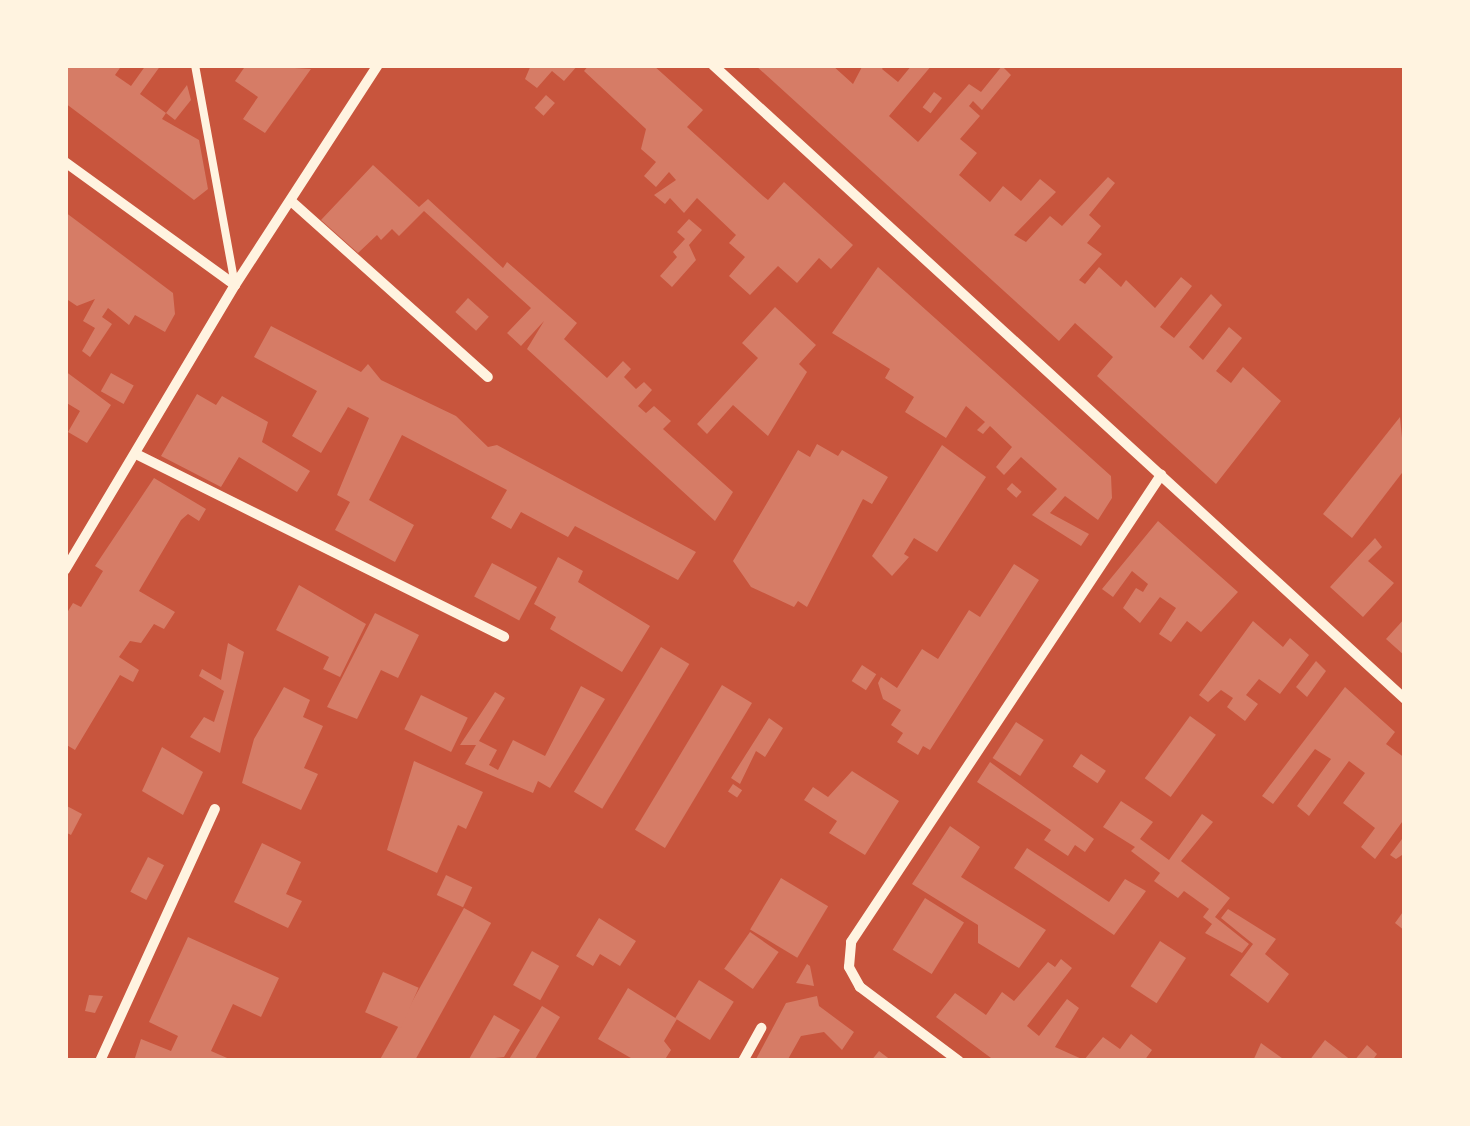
<!DOCTYPE html>
<html>
<head>
<meta charset="utf-8">
<style>
	body { margin:0 }
	#map { position:relative; width:1470px; height:1126px; overflow:hidden; background:#c8553d; font-family:Arial,sans-serif }
	div>[style] { position:absolute }
	[style*='--x'] { left:calc(var(--x)*1px); top:calc(var(--y)*1px); width:calc(var(--w)*1px); rotate:calc(var(--a)*1deg) }
	.building>* { inset:0; background:#d67c66; transform-origin:0 0 }
	.service>* { height:8px; margin:-4px; padding:0 4px; transform-origin:4px; border-radius:4px; background:#fff3e0 }
	.minor>* { height:10px; margin:-5px; padding:0 5px; transform-origin:5px; border-radius:5px; background:#fff3e0 }
	span { translate:-50% -50%; white-space:nowrap; text-align:center; line-height:1.15; -webkit-text-stroke:9px #fff3e0; paint-order:stroke }
	.frame { position:absolute; inset:0; border:68px solid #fff3e0; pointer-events:none }
</style>
</head>
<body>
<div id="map">
	<div class="building">
		<i style="clip-path:polygon(65px 65px,122px 65px,115px 75px,131px 86px,146px 65px,161px 65px,140px 94px,166px 113px,162px 119px,199px 140px,208px 189px,194px 200px,65px 103px)"></i>
		<i style="clip-path:polygon(246px 65px,311px 69px,265px 133px,243px 119px,258px 97px,235px 81px)"></i>
		<i style="clip-path:polygon(531px 65px,578px 65px,564px 81px,552px 71px,537px 88px,525px 79px)"></i>
		<i style="clip-path:polygon(589px 65px,653px 65px,703px 110px,687px 127px,763px 196px,768px 200px,784px 182px,853px 245px,831px 269px,819px 258px,797px 283px,778px 266px,750px 295px,729px 276px,745px 257px,729px 243px,736px 235px,697px 198px,684px 213px,670px 198px,665px 204px,654px 195px,676px 180px,669px 172px,656px 187px,644px 176px,656px 162px,641px 149px,646px 129px,584px 71px)"></i>
		<i style="clip-path:polygon(755px 65px,832px 65px,853px 84px,863px 65px,885px 65px,882px 69px,898px 82px,912px 65px,932px 65px,889px 116px,918px 142px,969px 84px,981px 92px,1002px 66px,1011px 75px,982px 110px,973px 101px,969px 106px,980px 116px,960px 139px,977px 153px,959px 175px,990px 202px,1003px 186px,1021px 201px,1040px 179px,1056px 192px,1014px 235px,1026px 242px,1050px 216px,1062px 226px,1108px 177px,1115px 183px,1089px 215px,1101px 226px,1087px 243px,1102px 254px,1079px 280px,1085px 284px,1099px 267px,1121px 287px,1126px 280px,1155px 308px,1181px 277px,1192px 286px,1160px 327px,1174px 338px,1211px 294px,1222px 305px,1189px 347px,1203px 360px,1229px 327px,1242px 338px,1216px 371px,1231px 383px,1243px 367px,1281px 401px,1216px 484px,1097px 376px,1113px 357px,1075px 323px,1059px 341px)"></i>
		<i style="clip-path:polygon(187px 85px,191px 100px,175px 120px,166px 113px)"></i>
		<i style="left:934px;top:92px;width:10px;height:19px;rotate:37deg"></i>
		<i style="left:546px;top:95px;width:12px;height:17px;rotate:42deg"></i>
		<i style="clip-path:polygon(373px 165px,419px 207px,428px 199px,503px 268px,507px 262px,577px 323px,564px 339px,607px 378px,623px 361px,631px 369px,624px 377px,636px 389px,644px 382px,652px 390px,638px 406px,646px 413px,654px 406px,671px 421px,663px 429px,733px 492px,715px 521px,527px 349px,544px 321px,521px 346px,507px 333px,531px 308px,424px 211px,399px 236px,392px 229px,381px 240px,377px 235px,358px 253px,321px 220px)"></i>
		<i style="clip-path:polygon(65px 212px,173px 293px,175px 314px,165px 332px,135px 315px,129px 325px,108px 308px,102px 317px,112px 324px,90px 357px,82px 351px,95px 328px,83px 321px,95px 299px,77px 306px,65px 298px)"></i>
		<i style="clip-path:polygon(689px 219px,702px 230px,689px 245px,696px 260px,672px 287px,660px 276px,677px 257px,673px 252px,685px 239px,677px 232px)"></i>
		<i style="clip-path:polygon(878px 267px,1111px 476px,1112px 498px,1098px 520px,1065px 496px,1050px 513px,1089px 534px,1081px 546px,1032px 515px,1057px 489px,1021px 457px,1004px 475px,996px 467px,1012px 447px,990px 426px,983px 434px,977px 430px,985px 422px,966px 406px,946px 438px,905px 412px,914px 397px,885px 378px,890px 369px,832px 333px)"></i>
		<i style="left:468px;top:298px;width:28px;height:19px;rotate:42deg"></i>
		<i style="clip-path:polygon(775px 307px,816px 345px,799px 364px,807px 372px,768px 436px,733px 405px,707px 434px,697px 424px,758px 358px,742px 343px)"></i>
		<i style="clip-path:polygon(271px 326px,361px 372px,368px 364px,381px 380px,456px 416px,488px 447px,497px 445px,696px 552px,678px 580px,575px 526px,568px 537px,521px 512px,511px 529px,491px 518px,507px 490px,402px 435px,369px 500px,414px 525px,395px 562px,335px 530px,350px 502px,337px 495px,369px 418px,348px 407px,321px 453px,292px 436px,317px 391px,254px 357px)"></i>
		<i style="clip-path:polygon(65px 371px,111px 405px,87px 443px,68px 432px,80px 411px,65px 402px)"></i>
		<i style="left:111px;top:373px;width:26px;height:21px;rotate:29deg"></i>
		<i style="clip-path:polygon(197px 394px,216px 405px,222px 396px,268px 422px,262px 442px,310px 471px,297px 492px,239px 457px,221px 487px,161px 456px)"></i>
		<i style="clip-path:polygon(1400px 417px,1405px 469px,1352px 538px,1323px 514px)"></i>
		<i style="clip-path:polygon(817px 444px,838px 456px,842px 450px,888px 477px,872px 504px,863px 499px,807px 607px,798px 601px,794px 607px,751px 587px,733px 561px,798px 450px,810px 457px)"></i>
		<i style="clip-path:polygon(942px 445px,986px 477px,937px 552px,914px 538px,904px 554px,909px 557px,892px 576px,872px 556px)"></i>
		<i style="clip-path:polygon(154px 478px,206px 509px,199px 521px,188px 514px,181px 520px,139px 591px,175px 612px,164px 629px,154px 624px,141px 643px,130px 641px,119px 657px,139px 670px,133px 682px,120px 675px,75px 750px,65px 744px,65px 616px,73px 603px,81px 607px,103px 571px,95px 566px)"></i>
		<i style="left:1012px;top:483px;width:13px;height:8px;rotate:42deg"></i>
		<i style="clip-path:polygon(1158px 521px,1238px 592px,1201px 632px,1187px 621px,1171px 642px,1159px 634px,1176px 608px,1160px 597px,1140px 623px,1123px 608px,1136px 588px,1143px 592px,1148px 584px,1132px 571px,1113px 597px,1102px 589px)"></i>
		<i style="clip-path:polygon(1375px 538px,1382px 547px,1368px 561px,1394px 583px,1363px 617px,1330px 587px)"></i>
		<i style="clip-path:polygon(558px 557px,583px 571px,578px 582px,650px 626px,622px 672px,550px 629px,556px 617px,534px 604px)"></i>
		<i style="left:492px;top:563px;width:51px;height:38px;rotate:28deg"></i>
		<i style="clip-path:polygon(1014px 564px,1039px 580px,930px 750px,923px 746px,918px 755px,897px 742px,903px 733px,891px 725px,901px 710px,883px 699px,878px 683px,881px 677px,897px 688px,922px 649px,938px 659px,969px 610px,980px 617px)"></i>
		<i style="clip-path:polygon(299px 585px,366px 624px,340px 677px,323px 669px,329px 657px,276px 630px)"></i>
		<i style="clip-path:polygon(375px 613px,419px 635px,398px 678px,381px 670px,357px 719px,327px 707px)"></i>
		<i style="clip-path:polygon(1405px 618px,1405px 656px,1386px 639px)"></i>
		<i style="clip-path:polygon(1253px 621px,1283px 647px,1290px 638px,1309px 655px,1280px 694px,1259px 679px,1246px 695px,1258px 704px,1245px 721px,1227px 707px,1233px 698px,1221px 690px,1208px 702px,1199px 695px)"></i>
		<i style="clip-path:polygon(228px 643px,244px 652px,220px 753px,190px 737px,204px 717px,214px 722px,224px 691px,199px 676px,202px 669px,221px 680px)"></i>
		<i style="left:661px;top:647px;width:33px;height:169px;rotate:31deg"></i>
		<i style="clip-path:polygon(1316px 661px,1326px 671px,1307px 697px,1296px 687px)"></i>
		<i style="left:862px;top:665px;width:17px;height:19px;rotate:33deg"></i>
		<i style="left:722px;top:685px;width:35px;height:169px;rotate:31deg"></i>
		<i style="clip-path:polygon(581px 686px,605px 699px,550px 788px,538px 781px,533px 793px,465px 764px,476px 745px,460px 745px,495px 692px,505px 698px,479px 741px,497px 750px,489px 765px,498px 770px,513px 740px,545px 756px)"></i>
		<i style="clip-path:polygon(284px 687px,310px 700px,303px 717px,323px 726px,304px 768px,318px 774px,301px 810px,242px 783px,254px 739px)"></i>
		<i style="clip-path:polygon(1345px 687px,1395px 732px,1386px 744px,1405px 758px,1405px 818px,1375px 859px,1361px 847px,1375px 828px,1343px 803px,1365px 773px,1349px 761px,1309px 816px,1297px 806px,1331px 759px,1315px 749px,1273px 804px,1262px 796px)"></i>
		<i style="left:421px;top:695px;width:52px;height:38px;rotate:26deg"></i>
		<i style="left:1190px;top:716px;width:32px;height:77px;rotate:36deg"></i>
		<i style="clip-path:polygon(769px 718px,783px 728px,765px 757px,756px 751px,740px 784px,731px 778px)"></i>
		<i style="left:1016px;top:722px;width:33px;height:43px;rotate:33deg"></i>
		<i style="clip-path:polygon(162px 747px,203px 772px,183px 815px,142px 791px)"></i>
		<i style="left:1081px;top:754px;width:30px;height:15px;rotate:34deg"></i>
		<i style="clip-path:polygon(414px 761px,483px 792px,466px 829px,458px 825px,437px 873px,387px 850px)"></i>
		<i style="clip-path:polygon(990px 762px,1094px 839px,1085px 852px,1075px 845px,1068px 856px,1044px 840px,1051px 830px,977px 782px)"></i>
		<i style="clip-path:polygon(852px 771px,899px 801px,865px 855px,829px 833px,837px 821px,804px 800px,813px 787px,828px 797px)"></i>
		<i style="left:733px;top:784px;width:11px;height:9px;rotate:34deg"></i>
		<i style="clip-path:polygon(1121px 801px,1153px 822px,1140px 839px,1169px 860px,1202px 814px,1213px 822px,1181px 861px,1230px 898px,1215px 917px,1249px 944px,1242px 953px,1205px 933px,1212px 924px,1203px 917px,1209px 909px,1184px 891px,1178px 898px,1154px 881px,1160px 873px,1131px 851px,1135px 847px,1103px 827px)"></i>
		<i style="clip-path:polygon(65px 805px,82px 814px,71px 835px,65px 832px)"></i>
		<i style="clip-path:polygon(950px 826px,980px 847px,961px 877px,1046px 930px,1019px 968px,978px 943px,978px 925px,912px 884px)"></i>
		<i style="clip-path:polygon(1405px 835px,1405px 853px,1396px 859px,1390px 855px)"></i>
		<i style="clip-path:polygon(262px 843px,301px 862px,286px 894px,302px 901px,288px 928px,234px 902px)"></i>
		<i style="clip-path:polygon(1027px 848px,1109px 902px,1125px 879px,1146px 891px,1114px 935px,1014px 868px)"></i>
		<i style="left:148px;top:857px;width:18px;height:39px;rotate:27deg"></i>
		<i style="left:446px;top:875px;width:29px;height:22px;rotate:25deg"></i>
		<i style="left:781px;top:878px;width:55px;height:60px;rotate:31deg"></i>
		<i style="left:925px;top:898px;width:46px;height:61px;rotate:32deg"></i>
		<i style="left:464px;top:908px;width:31px;height:173px;rotate:29deg"></i>
		<i style="clip-path:polygon(1228px 909px,1276px 939px,1265px 954px,1289px 974px,1268px 1003px,1230px 975px,1253px 944px,1221px 918px)"></i>
		<i style="clip-path:polygon(1405px 909px,1405px 931px,1395px 923px)"></i>
		<i style="clip-path:polygon(599px 918px,636px 941px,620px 966px,600px 954px,593px 966px,576px 956px)"></i>
		<i style="left:750px;top:932px;width:35px;height:45px;rotate:35deg"></i>
		<i style="clip-path:polygon(188px 937px,279px 978px,261px 1017px,233px 1004px,211px 1051px,234px 1061px,134px 1061px,141px 1039px,171px 1051px,178px 1036px,149px 1022px)"></i>
		<i style="left:1160px;top:941px;width:31px;height:54px;rotate:33deg"></i>
		<i style="left:532px;top:951px;width:31px;height:39px;rotate:29deg"></i>
		<i style="clip-path:polygon(1061px 959px,1072px 968px,1027px 1026px,1039px 1036px,1067px 999px,1079px 1008px,1055px 1047px,1084px 1060px,1103px 1037px,1120px 1049px,1131px 1034px,1152px 1050px,1144px 1061px,995px 1061px,936px 1017px,955px 993px,986px 1015px,1002px 992px,1014px 1001px,1048px 962px,1055px 967px)"></i>
		<i style="clip-path:polygon(807px 964px,810px 966px,814px 986px,796px 983px)"></i>
		<i style="left:383px;top:972px;width:39px;height:44px;rotate:24deg"></i>
		<i style="left:699px;top:980px;width:41px;height:45px;rotate:32deg"></i>
		<i style="clip-path:polygon(628px 988px,677px 1019px,664px 1041px,671px 1050px,664px 1061px,636px 1061px,598px 1039px)"></i>
		<i style="clip-path:polygon(89px 995px,103px 996px,95px 1013px,85px 1011px)"></i>
		<i style="clip-path:polygon(817px 996px,819px 1006px,854px 1032px,842px 1050px,824px 1032px,801px 1036px,787px 1061px,755px 1061px,786px 1003px)"></i>
		<i style="clip-path:polygon(542px 1006px,560px 1017px,534px 1061px,508px 1061px)"></i>
		<i style="clip-path:polygon(494px 1015px,520px 1030px,504px 1057px,468px 1061px)"></i>
		<i style="clip-path:polygon(1325px 1040px,1352px 1061px,1309px 1061px)"></i>
		<i style="clip-path:polygon(1261px 1043px,1286px 1061px,1253px 1061px)"></i>
		<i style="clip-path:polygon(1367px 1045px,1377px 1054px,1372px 1061px,1354px 1061px)"></i>
		<i style="clip-path:polygon(879px 1051px,892px 1061px,871px 1061px)"></i>
	</div>
	<div class="service">
		<i style="--x:195;--y:65;--w:224;--a:79.7"></i>
	</div>
	<div class="minor">
		<i style="--x:713;--y:65;--w:939;--a:42.5"></i>
		<i style="--x:65;--y:162;--w:210;--a:35.9"></i>
		<i style="--x:291;--y:201;--w:264;--a:41.8"></i>
		<i style="--x:136;--y:454;--w:411;--a:26.4"></i>
		<i style="--x:65;--y:570;--w:332;--a:-59.2"></i>
		<i style="--x:235;--y:285;--w:262;--a:-57"></i>
		<i style="--x:100;--y:1061;--w:277;--a:-65.5"></i>
		<i style="--x:743;--y:1061;--w:38;--a:-61"></i>
		<i style="--x:959;--y:1061;--w:124;--a:-143.2"></i>
		<i style="--x:860;--y:987;--w:23;--a:-119"></i>
		<i style="--x:849;--y:967;--w:25;--a:-85"></i>
		<i style="--x:851;--y:942;--w:561;--a:-56.42"></i>
	</div>
	<div class="frame"></div>
</div>
</body>
</html>
